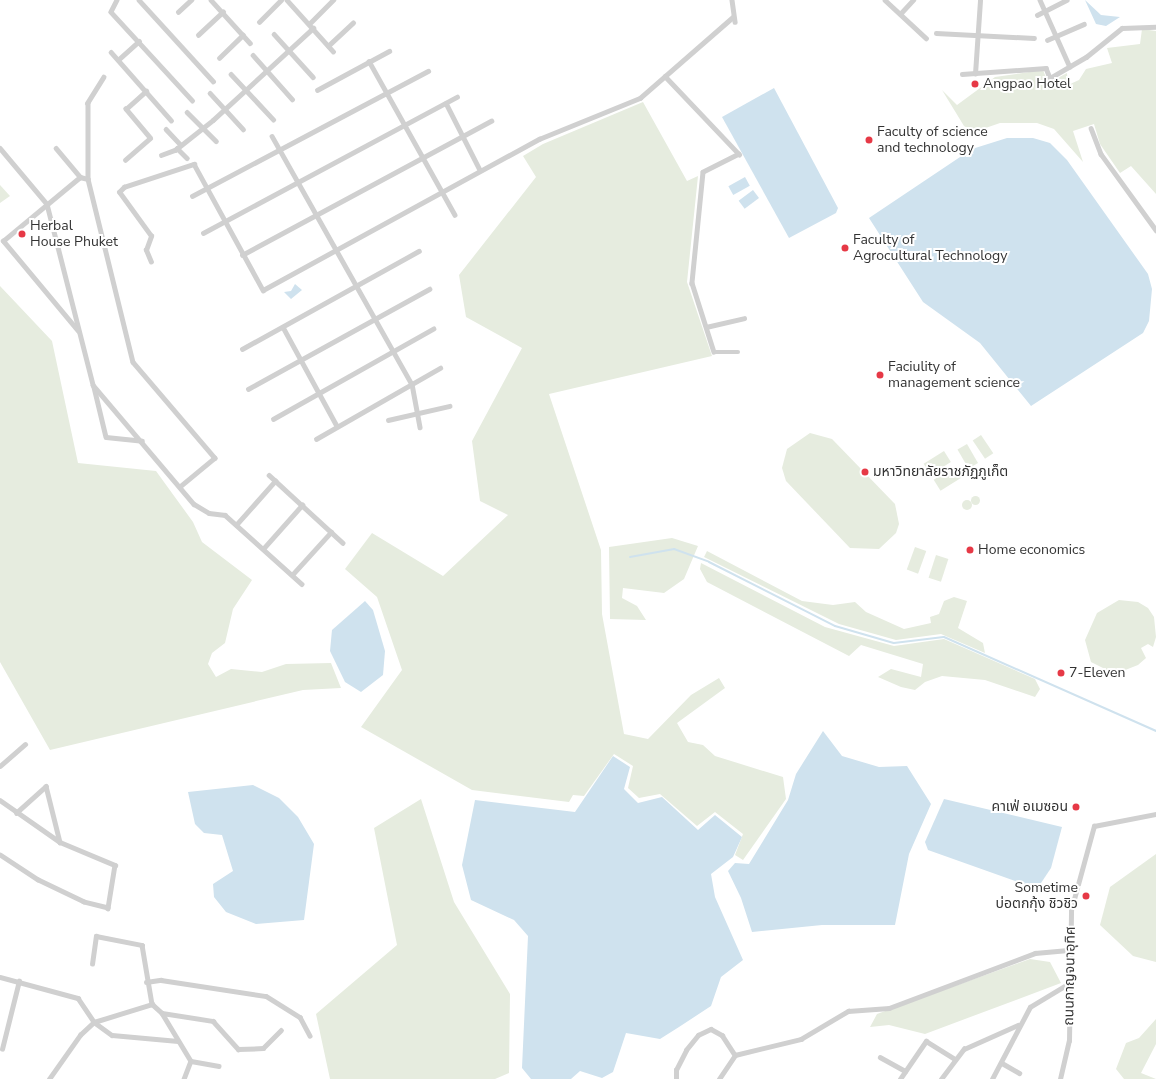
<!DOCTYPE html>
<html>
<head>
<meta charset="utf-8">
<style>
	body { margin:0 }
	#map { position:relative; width:1156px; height:1079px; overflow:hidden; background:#fff; font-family:"Nunito Sans","Noto Sans Thai",sans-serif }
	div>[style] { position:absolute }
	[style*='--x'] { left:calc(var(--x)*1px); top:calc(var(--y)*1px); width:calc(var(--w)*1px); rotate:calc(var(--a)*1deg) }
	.green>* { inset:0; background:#e6ecdf; transform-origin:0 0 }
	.round { border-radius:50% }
	.water>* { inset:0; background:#cfe2ee; transform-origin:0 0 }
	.stream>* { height:2px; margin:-1px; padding:0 1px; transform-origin:1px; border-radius:1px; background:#cfe2ee }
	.street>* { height:4.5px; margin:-2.25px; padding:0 2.25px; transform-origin:2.25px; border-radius:2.25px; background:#d0d0d0 }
	.dots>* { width:11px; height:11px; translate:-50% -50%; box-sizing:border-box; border:2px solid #fff; border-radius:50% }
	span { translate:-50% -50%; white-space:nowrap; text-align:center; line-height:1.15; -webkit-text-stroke:4px #fff; paint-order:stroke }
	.poi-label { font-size:14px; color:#333 }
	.left { translate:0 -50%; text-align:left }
	.right { translate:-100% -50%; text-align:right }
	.street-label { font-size:14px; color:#333 }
</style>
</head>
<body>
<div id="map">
	<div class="green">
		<i style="clip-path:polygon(1142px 29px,1156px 31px,1156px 194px,1131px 166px,1120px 173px,1100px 144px,1094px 124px,1073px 131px,1083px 162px,1054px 129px,1037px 123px,1000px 123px,974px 132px,964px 126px,942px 90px,957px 105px,995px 77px,1043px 70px,1047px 80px,1052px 81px,1067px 73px,1068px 85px,1079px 80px,1086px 69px,1112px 63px,1107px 48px,1140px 44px)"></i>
		<i style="clip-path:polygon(643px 102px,687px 181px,698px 176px,687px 282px,712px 356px,549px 394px,601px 550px,602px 614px,624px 734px,648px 739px,691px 695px,719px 678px,725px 688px,677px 723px,688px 742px,703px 745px,715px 756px,783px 777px,786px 799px,743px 860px,735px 855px,743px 834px,715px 812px,697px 826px,660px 794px,639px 798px,628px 788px,633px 766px,614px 754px,584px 796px,573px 795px,569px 802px,472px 790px,361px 727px,402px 670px,377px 597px,345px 569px,372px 533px,443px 576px,508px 515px,480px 501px,472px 441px,522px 348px,466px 317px,459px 275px,536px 177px,523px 156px,543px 144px)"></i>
		<i style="clip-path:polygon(0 185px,10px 196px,0 203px)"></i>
		<i style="clip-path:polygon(0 286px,52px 341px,78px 463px,156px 471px,193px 522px,202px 542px,252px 580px,233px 609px,225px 643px,212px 653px,208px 664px,216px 677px,231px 669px,262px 672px,286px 664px,331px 663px,341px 688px,303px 690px,50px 750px,0 662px)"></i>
		<i style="clip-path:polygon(810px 433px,832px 439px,895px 504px,899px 524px,896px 533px,879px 549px,850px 548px,786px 481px,782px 468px,787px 449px)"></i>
		<i style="left:981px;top:435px;width:22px;height:10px;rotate:56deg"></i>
		<i style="left:967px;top:444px;width:22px;height:11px;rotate:60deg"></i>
		<i style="left:944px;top:451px;width:13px;height:24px;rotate:58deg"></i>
		<i style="left:954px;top:467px;width:13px;height:24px;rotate:58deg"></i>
		<i class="round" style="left:970.5px;top:495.5px;width:9px;height:9px"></i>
		<i class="round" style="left:962px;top:500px;width:10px;height:10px"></i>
		<i style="clip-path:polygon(672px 538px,698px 546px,684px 579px,664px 593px,623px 588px,622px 598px,637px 606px,646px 620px,610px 619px,609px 547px)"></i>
		<i style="left:915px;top:547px;width:12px;height:24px;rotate:20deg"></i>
		<i style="clip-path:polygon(707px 551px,802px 601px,833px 605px,855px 602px,866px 612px,904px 629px,931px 623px,930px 617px,939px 614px,944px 601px,954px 597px,967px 601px,958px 628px,983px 643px,985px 653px,941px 634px,896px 640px,839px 624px,704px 557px)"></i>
		<i style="left:936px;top:555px;width:13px;height:24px;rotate:18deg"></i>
		<i style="clip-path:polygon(701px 563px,825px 627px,894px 646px,944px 639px,1035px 679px,1040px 689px,1035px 697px,985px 680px,942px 676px,925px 682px,915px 690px,901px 687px,878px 677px,891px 669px,921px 677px,923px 664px,861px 645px,849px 656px,707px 582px,700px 569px)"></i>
		<i style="clip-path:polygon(1119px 600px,1138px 602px,1148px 608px,1154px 617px,1156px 637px,1153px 647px,1148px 644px,1141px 648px,1146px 658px,1138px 665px,1115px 674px,1091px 662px,1085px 640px,1097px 613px)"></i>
		<i style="clip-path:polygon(421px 799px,454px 902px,510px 994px,509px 1073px,495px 1079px,330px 1079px,316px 1014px,397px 945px,374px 828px)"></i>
		<i style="clip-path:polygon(1156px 854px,1156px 962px,1133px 956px,1100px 925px,1110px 887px)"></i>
		<i style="clip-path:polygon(1030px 959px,1050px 962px,1061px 983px,925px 1034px,889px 1025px,870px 1027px,877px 1014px)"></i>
		<i style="clip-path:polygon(1156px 1019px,1156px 1044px,1141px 1073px,1156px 1079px,1124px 1079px,1116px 1069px,1126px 1043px,1139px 1038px)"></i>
	</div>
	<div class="water">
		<i style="clip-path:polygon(1085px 0,1101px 15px,1120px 17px,1106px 26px,1096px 24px)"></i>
		<i style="clip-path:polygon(774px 88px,838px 208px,836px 213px,789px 238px,722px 117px)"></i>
		<i style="clip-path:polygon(1007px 138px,1033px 138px,1050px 143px,1067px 160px,1148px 274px,1152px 289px,1149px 321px,1143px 333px,1031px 406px,980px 343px,923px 302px,869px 218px,972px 149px)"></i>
		<i style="left:745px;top:177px;width:10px;height:19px;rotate:61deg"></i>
		<i style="left:753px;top:190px;width:10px;height:18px;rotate:53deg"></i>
		<i style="clip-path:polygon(295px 284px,302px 290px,291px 299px,284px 292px,291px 291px)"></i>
		<i style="clip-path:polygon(365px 601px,373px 610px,385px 651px,383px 675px,361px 692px,345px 682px,330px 651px,332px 630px)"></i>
		<i style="clip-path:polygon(823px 731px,842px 756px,879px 767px,907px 766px,931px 804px,909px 854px,895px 925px,822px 925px,752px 932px,741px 898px,728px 871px,735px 863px,749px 864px,788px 800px,796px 774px)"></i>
		<i style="clip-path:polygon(613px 756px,630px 767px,624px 789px,638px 803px,662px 797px,698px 830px,715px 815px,742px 837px,733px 857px,711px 874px,715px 897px,743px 960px,721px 977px,711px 1006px,679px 1027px,660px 1039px,626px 1033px,613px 1072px,602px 1078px,580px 1071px,571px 1079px,531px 1079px,522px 1068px,528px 936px,514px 920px,471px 900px,462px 865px,475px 800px,575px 812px)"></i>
		<i style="clip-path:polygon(253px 785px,279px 798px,298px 817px,314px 844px,304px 920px,256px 924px,226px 912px,214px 897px,213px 884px,233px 871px,222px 835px,204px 833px,195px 824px,188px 792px)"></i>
		<i style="clip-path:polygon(944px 799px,1062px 827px,1051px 868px,1041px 883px,1024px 884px,928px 850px,925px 842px)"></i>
	</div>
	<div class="stream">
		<i style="--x:630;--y:557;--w:45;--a:-10.3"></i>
		<i style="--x:674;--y:549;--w:37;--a:20"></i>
		<i style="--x:709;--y:562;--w:141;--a:26.9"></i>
		<i style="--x:835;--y:626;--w:61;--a:16.1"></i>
		<i style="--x:894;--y:643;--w:50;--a:-6.8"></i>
		<i style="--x:944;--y:637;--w:232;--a:23.9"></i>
	</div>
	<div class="street">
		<i style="--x:117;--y:0;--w:13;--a:117"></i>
		<i style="--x:111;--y:12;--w:120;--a:47.4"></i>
		<i style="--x:139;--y:0;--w:110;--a:47.6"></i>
		<i style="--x:211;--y:0;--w:58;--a:47.8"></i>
		<i style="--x:287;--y:0;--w:69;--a:48"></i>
		<i style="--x:732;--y:0;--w:22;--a:82"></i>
		<i style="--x:885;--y:0;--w:56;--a:42.8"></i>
		<i style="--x:1040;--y:0;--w:73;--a:65.9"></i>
		<i style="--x:178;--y:12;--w:18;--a:-43"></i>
		<i style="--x:900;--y:14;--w:19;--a:-47"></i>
		<i style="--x:1037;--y:15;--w:33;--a:-27"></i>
		<i style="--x:259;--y:22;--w:31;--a:-45"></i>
		<i style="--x:309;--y:24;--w:34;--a:-45"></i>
		<i style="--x:936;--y:33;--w:98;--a:2.9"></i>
		<i style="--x:274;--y:34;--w:58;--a:47.8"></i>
		<i style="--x:198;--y:35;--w:34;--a:-43"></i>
		<i style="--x:1047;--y:40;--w:40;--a:-23.4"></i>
		<i style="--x:328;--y:46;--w:34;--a:-43"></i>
		<i style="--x:111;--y:52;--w:91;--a:48.6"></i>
		<i style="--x:253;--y:55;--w:59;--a:48.4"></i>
		<i style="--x:219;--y:58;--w:33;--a:-44"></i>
		<i style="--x:118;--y:60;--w:28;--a:-42"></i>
		<i style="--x:369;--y:61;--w:176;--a:60.8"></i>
		<i style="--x:231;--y:74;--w:62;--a:47"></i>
		<i style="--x:962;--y:74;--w:84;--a:-4.1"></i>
		<i style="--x:1046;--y:68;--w:11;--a:68"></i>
		<i style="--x:1050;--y:78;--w:42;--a:-30.3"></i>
		<i style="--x:1086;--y:57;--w:46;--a:-38.9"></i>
		<i style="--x:1122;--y:28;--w:34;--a:-2"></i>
		<i style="--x:975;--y:74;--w:74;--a:-86.1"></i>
		<i style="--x:665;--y:76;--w:108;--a:46.5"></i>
		<i style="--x:739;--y:154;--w:40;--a:153.4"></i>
		<i style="--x:703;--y:172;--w:112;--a:95.7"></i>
		<i style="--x:692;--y:283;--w:72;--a:72.3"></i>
		<i style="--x:714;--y:352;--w:24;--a:0"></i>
		<i style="--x:104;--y:77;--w:31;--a:122"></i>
		<i style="--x:88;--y:103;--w:76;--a:90"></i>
		<i style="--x:88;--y:179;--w:188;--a:76.2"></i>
		<i style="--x:133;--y:362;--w:126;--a:49.5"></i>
		<i style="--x:215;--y:458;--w:45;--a:140.4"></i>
		<i style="--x:317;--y:90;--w:82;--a:-28.4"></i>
		<i style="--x:210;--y:93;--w:49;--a:47.5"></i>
		<i style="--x:446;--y:103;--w:75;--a:63.1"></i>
		<i style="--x:187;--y:112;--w:41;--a:45"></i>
		<i style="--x:1091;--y:128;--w:28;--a:69"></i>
		<i style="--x:1101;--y:154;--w:94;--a:54.1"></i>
		<i style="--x:166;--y:129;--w:21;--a:47"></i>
		<i style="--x:272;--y:136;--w:285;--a:60.6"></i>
		<i style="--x:412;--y:384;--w:44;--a:79.5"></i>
		<i style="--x:0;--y:148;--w:73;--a:50"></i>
		<i style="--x:47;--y:204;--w:187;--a:75.7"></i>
		<i style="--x:93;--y:385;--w:156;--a:49.7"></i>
		<i style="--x:194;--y:504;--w:17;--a:31"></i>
		<i style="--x:209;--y:513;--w:16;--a:7"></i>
		<i style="--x:225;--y:515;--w:103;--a:41.9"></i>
		<i style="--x:56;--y:148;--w:38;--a:50"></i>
		<i style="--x:177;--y:148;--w:14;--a:45"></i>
		<i style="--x:161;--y:155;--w:15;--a:-20"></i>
		<i style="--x:175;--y:150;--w:48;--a:-38.3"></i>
		<i style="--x:213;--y:120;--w:136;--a:-42.6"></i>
		<i style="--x:125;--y:160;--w:33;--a:-41"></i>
		<i style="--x:150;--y:138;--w:38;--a:-130"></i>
		<i style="--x:126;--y:109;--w:27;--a:-42"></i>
		<i style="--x:192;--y:196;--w:267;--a:-27.9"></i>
		<i style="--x:203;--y:233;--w:288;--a:-28.2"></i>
		<i style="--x:242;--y:255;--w:283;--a:-28.3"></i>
		<i style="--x:151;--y:262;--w:13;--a:-113"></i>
		<i style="--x:146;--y:250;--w:15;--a:-70"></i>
		<i style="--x:151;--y:236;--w:54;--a:-126"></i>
		<i style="--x:119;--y:192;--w:7;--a:-45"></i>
		<i style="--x:124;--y:187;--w:74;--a:-18.2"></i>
		<i style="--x:194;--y:164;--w:144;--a:61.3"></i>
		<i style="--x:263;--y:290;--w:315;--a:-28.7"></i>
		<i style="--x:539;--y:139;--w:109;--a:-22.1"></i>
		<i style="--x:640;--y:98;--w:123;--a:-41.1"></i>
		<i style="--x:283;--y:327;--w:113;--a:61.4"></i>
		<i style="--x:706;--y:327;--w:39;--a:-13"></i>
		<i style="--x:78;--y:331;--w:117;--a:-129.8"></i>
		<i style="--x:3;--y:241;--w:100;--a:-39.7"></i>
		<i style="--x:80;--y:177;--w:8;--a:14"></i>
		<i style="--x:242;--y:349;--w:202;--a:-29"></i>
		<i style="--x:94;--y:387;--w:51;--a:76.5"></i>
		<i style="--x:106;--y:437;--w:36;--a:6"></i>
		<i style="--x:248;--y:389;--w:207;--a:-28.9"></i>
		<i style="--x:273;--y:419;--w:184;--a:-29.4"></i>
		<i style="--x:388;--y:420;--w:63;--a:-12.9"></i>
		<i style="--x:316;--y:439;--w:143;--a:-29.8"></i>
		<i style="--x:269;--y:475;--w:100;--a:42.6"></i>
		<i style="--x:236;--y:525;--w:59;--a:-48.4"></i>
		<i style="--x:263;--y:549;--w:59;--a:-48.4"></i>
		<i style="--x:292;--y:575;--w:58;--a:-47.8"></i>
		<i style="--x:0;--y:766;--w:33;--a:-41"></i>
		<i style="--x:0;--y:800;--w:73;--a:35"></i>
		<i style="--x:60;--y:842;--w:60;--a:22.7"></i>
		<i style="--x:115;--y:865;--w:44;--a:99.2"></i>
		<i style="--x:108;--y:908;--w:25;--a:-166"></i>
		<i style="--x:84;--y:902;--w:51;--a:-154.4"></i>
		<i style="--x:38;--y:880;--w:45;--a:-146.7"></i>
		<i style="--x:16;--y:813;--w:40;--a:-42"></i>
		<i style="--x:46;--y:786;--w:58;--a:76"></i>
		<i style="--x:92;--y:964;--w:28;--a:-82"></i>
		<i style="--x:96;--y:936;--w:47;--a:11.1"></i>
		<i style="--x:142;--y:945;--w:60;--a:80.4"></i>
		<i style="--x:152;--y:1004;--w:13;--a:42"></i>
		<i style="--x:162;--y:1013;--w:56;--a:58.9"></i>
		<i style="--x:191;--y:1061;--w:19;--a:111"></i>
		<i style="--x:0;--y:977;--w:81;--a:15.1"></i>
		<i style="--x:78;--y:998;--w:29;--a:56"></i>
		<i style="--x:94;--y:1022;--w:22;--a:36"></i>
		<i style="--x:112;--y:1035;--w:66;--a:5.2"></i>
		<i style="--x:146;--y:982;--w:15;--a:-8"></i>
		<i style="--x:161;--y:980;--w:106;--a:8.7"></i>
		<i style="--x:266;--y:996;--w:40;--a:32"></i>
		<i style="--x:300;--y:1017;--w:21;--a:62"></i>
		<i style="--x:162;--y:1013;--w:52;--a:8.9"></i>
		<i style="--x:213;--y:1021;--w:38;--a:48"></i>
		<i style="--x:238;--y:1049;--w:25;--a:-2"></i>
		<i style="--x:263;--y:1048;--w:25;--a:-45"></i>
		<i style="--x:2;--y:1049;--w:70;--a:-76"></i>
		<i style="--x:880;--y:1057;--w:29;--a:29"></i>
		<i style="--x:191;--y:1061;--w:28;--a:10"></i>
		<i style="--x:1002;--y:1063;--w:20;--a:30"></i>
		<i style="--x:49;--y:1079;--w:54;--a:-54.8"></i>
		<i style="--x:80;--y:1035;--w:19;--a:-43"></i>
		<i style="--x:94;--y:1022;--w:61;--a:-17.2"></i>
		<i style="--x:676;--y:1079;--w:9;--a:-90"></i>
		<i style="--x:676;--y:1070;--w:22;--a:-63"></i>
		<i style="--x:686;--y:1050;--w:19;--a:-51"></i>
		<i style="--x:698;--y:1035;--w:14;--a:-25"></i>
		<i style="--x:711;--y:1029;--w:13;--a:29"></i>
		<i style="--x:722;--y:1035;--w:24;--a:57"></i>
		<i style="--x:719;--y:1079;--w:29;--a:-56"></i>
		<i style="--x:735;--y:1055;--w:68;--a:-13.6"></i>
		<i style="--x:801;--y:1039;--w:55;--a:-30.8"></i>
		<i style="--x:848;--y:1011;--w:41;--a:-4.2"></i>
		<i style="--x:889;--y:1008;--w:156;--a:-20.6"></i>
		<i style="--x:1035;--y:953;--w:33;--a:-5"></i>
		<i style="--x:900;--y:1079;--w:46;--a:-55.6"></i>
		<i style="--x:926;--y:1041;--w:34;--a:32"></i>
		<i style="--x:941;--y:1079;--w:38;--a:-53"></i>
		<i style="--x:964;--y:1049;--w:59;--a:-24"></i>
		<i style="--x:992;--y:1079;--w:81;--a:-62.2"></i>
		<i style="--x:1030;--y:1007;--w:44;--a:-31.2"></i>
		<i style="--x:1060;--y:1079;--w:39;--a:-77"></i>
		<i style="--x:1069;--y:1041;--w:131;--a:-89.1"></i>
		<i style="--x:1071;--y:910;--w:87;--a:-74.7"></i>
		<i style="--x:1094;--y:826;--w:63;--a:-11"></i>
	</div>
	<div class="dots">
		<i style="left:975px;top:84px;background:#e63946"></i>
		<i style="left:869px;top:140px;background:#e63946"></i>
		<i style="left:22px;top:234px;background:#e63946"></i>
		<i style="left:845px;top:248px;background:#e63946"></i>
		<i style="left:880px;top:375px;background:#e63946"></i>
		<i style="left:865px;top:472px;background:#e63946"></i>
		<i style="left:970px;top:550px;background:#e63946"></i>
		<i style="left:1061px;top:673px;background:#e63946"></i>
		<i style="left:1076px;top:807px;background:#e63946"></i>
		<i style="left:1086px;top:896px;background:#e63946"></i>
	</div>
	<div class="poi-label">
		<span class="left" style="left:983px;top:84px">Angpao Hotel</span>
		<span class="left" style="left:877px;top:140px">Faculty of science<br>and technology</span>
		<span class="left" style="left:30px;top:234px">Herbal<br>House Phuket</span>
		<span class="left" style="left:853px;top:248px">Faculty of<br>Agrocultural Technology</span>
		<span class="left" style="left:888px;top:375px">Faciulity of<br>management science</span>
		<span class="left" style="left:873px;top:472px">มหาวิทยาลัยราชภัฏภูเก็ต</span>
		<span class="left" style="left:978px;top:550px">Home economics</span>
		<span class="left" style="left:1069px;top:673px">7-Eleven</span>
		<span class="right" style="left:1068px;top:807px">คาเฟ่ อเมซอน</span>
		<span class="right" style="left:1078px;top:896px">Sometime<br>บ่อตกกุ้ง ชิวชิว</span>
	</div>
	<div class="street-label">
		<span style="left:1070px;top:976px;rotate:-89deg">ถนนกาญจนาอุทิศ</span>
	</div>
</div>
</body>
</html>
